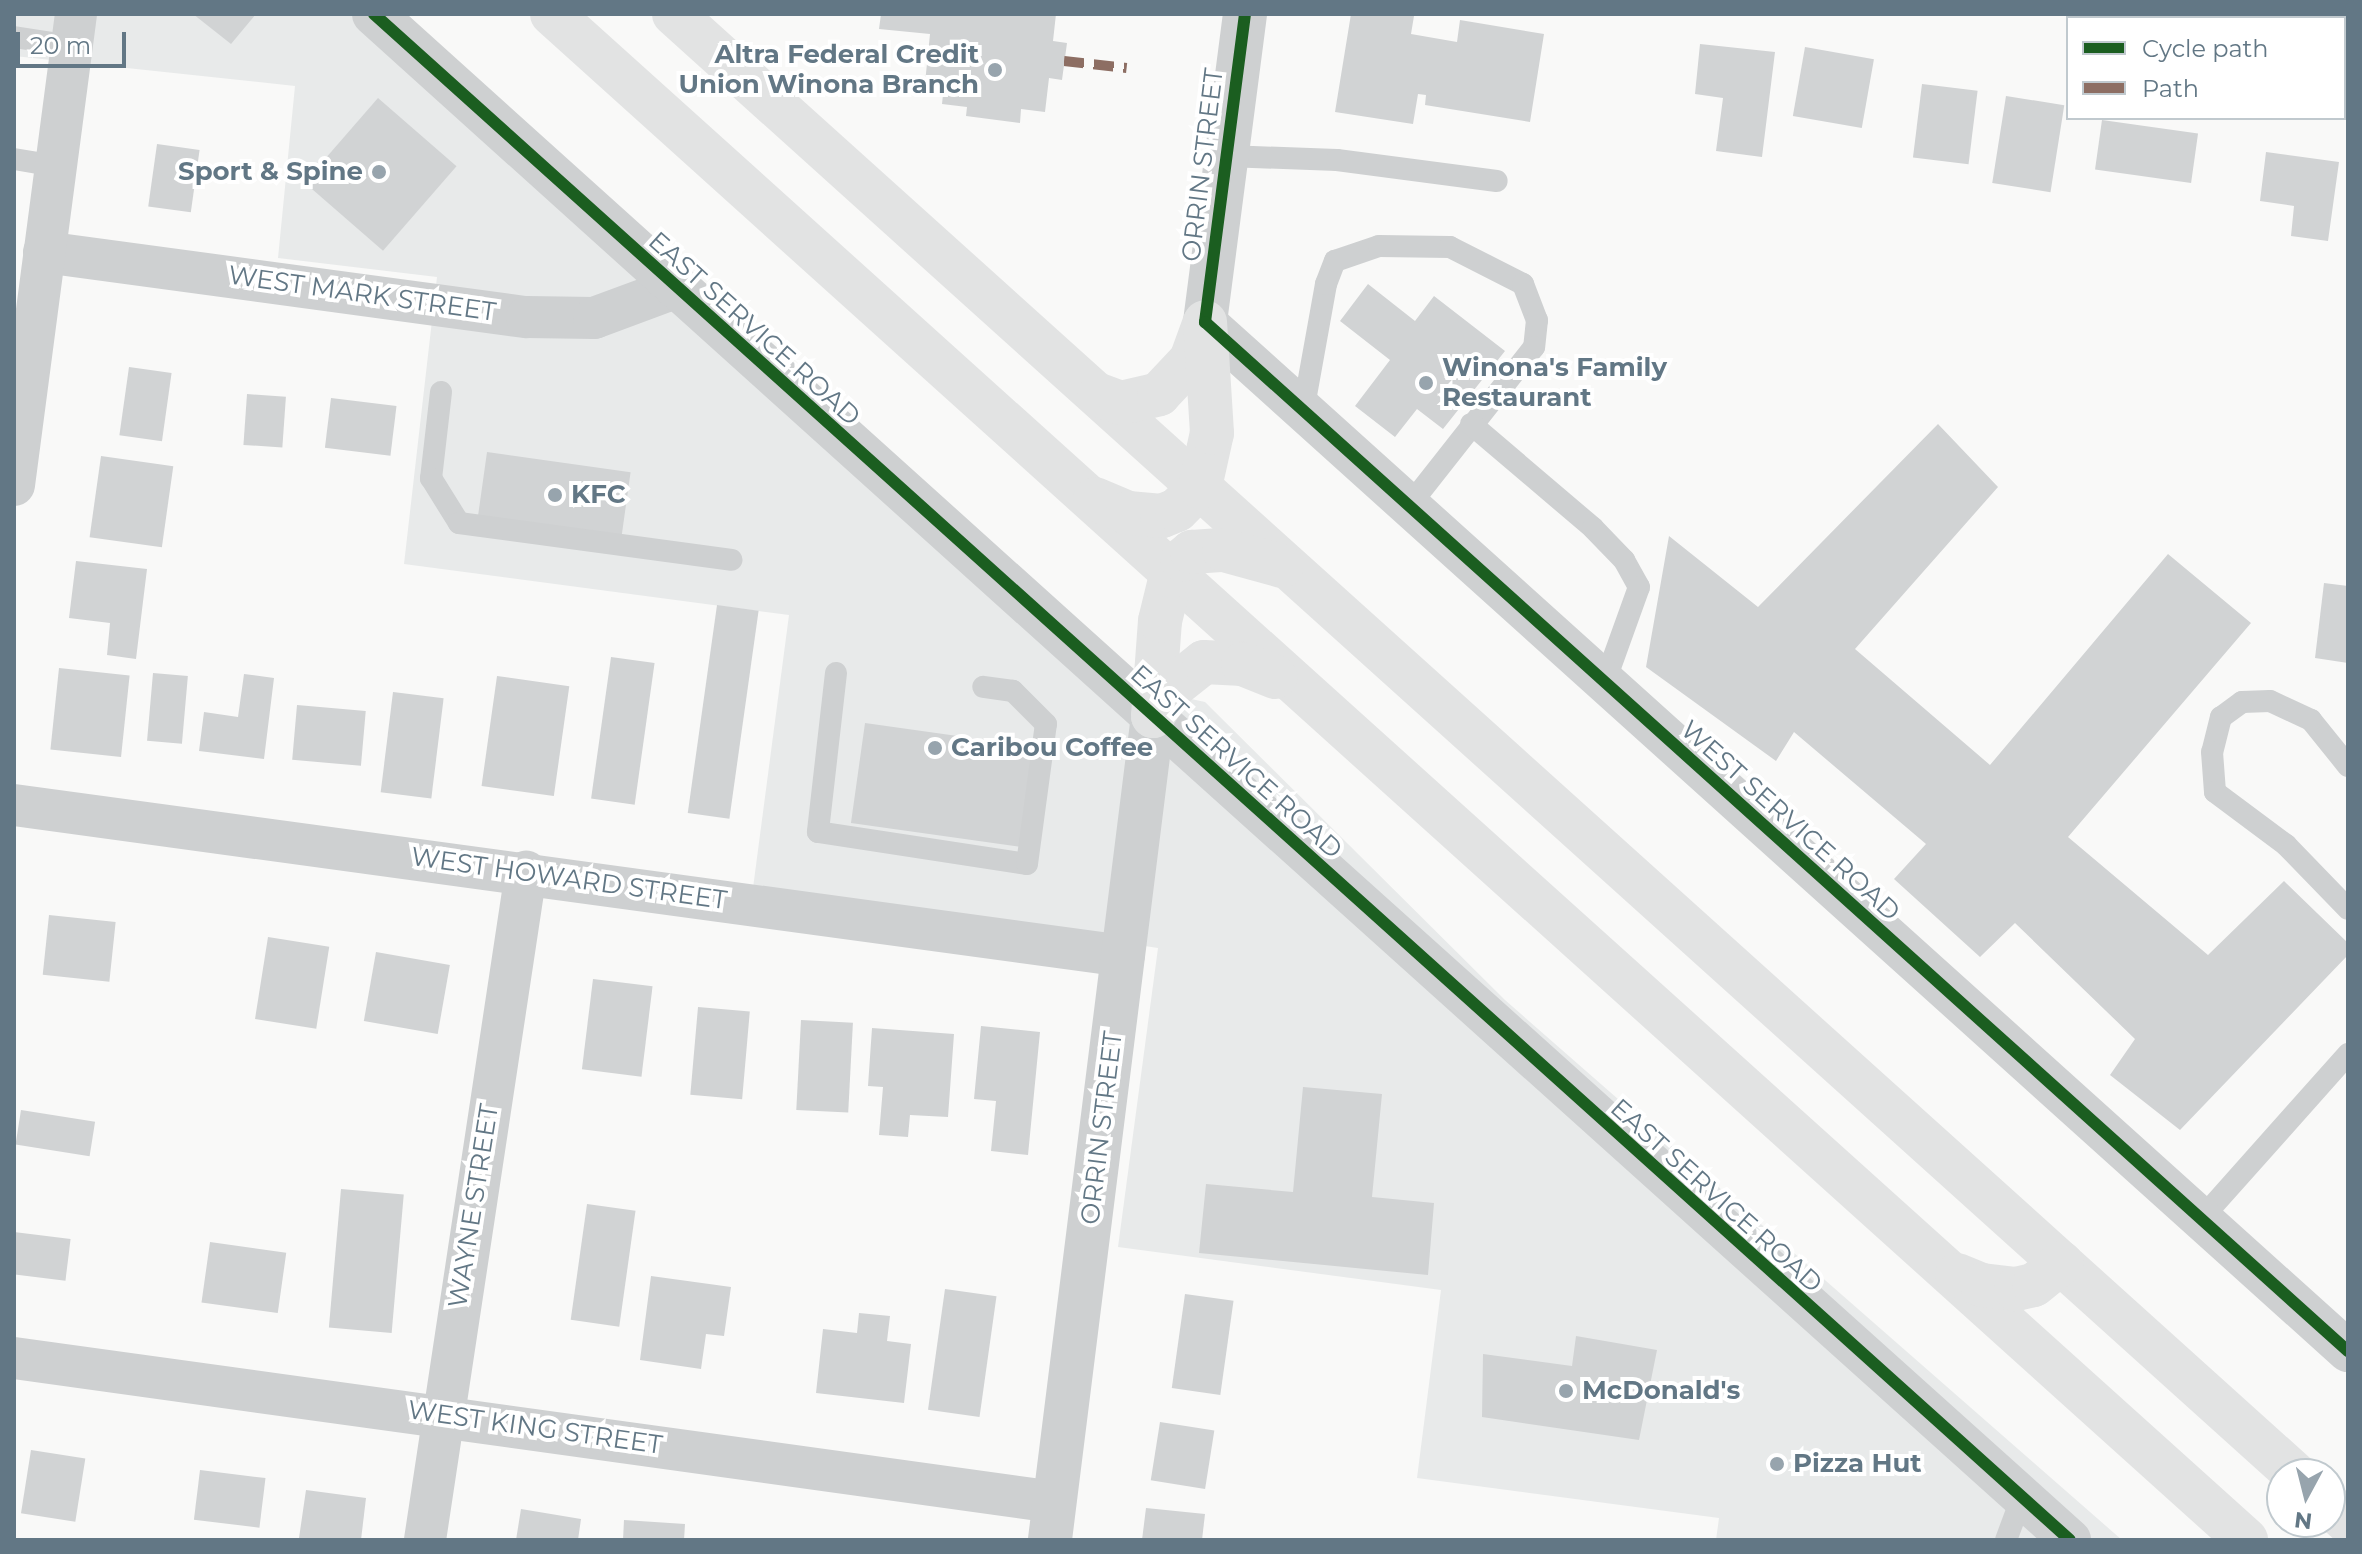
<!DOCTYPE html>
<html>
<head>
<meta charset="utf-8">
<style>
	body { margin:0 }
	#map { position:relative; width:2362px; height:1554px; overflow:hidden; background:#f9f9f8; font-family:Montserrat,sans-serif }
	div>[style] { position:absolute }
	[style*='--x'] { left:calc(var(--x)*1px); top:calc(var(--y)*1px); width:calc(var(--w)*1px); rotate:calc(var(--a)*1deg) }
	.built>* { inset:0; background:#e8eaea }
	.building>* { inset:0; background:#d1d3d4; transform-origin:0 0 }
	.service>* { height:22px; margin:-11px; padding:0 11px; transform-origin:11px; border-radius:11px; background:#ced0d1 }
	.minor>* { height:42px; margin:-21px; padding:0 21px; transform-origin:21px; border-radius:21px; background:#ced0d1 }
	.tertiary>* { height:44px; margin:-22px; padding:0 22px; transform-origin:22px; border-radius:22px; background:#ced0d1 }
	.trunk>* { height:44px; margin:-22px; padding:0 22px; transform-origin:22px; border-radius:22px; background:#e2e3e3 }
	.quiet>* { height:10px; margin-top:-5px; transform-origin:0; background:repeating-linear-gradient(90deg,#8d6e63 0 20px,transparent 0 30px) }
	.cycleway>* { height:12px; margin:-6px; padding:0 6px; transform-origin:6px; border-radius:6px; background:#1b5e20 }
	.dots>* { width:22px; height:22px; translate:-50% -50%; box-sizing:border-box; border:4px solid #fff; border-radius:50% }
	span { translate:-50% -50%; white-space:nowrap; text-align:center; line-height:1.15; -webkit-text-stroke:8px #fff; paint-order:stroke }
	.poi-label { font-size:26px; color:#627785; font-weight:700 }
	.right { translate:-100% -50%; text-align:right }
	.left { translate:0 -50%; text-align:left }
	.street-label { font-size:26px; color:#627785 }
	.frame { position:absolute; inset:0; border:16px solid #627785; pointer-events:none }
	.legend { position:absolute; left:2066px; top:16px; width:280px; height:104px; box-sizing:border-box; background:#fff; border:2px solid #c0c9ce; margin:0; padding:10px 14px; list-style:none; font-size:24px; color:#627785 }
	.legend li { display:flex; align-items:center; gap:16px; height:40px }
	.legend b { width:40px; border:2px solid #c0c9ce }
	.north { position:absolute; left:2266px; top:1458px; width:80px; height:80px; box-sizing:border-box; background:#fff; border:2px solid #c0c9ce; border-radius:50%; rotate:187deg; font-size:22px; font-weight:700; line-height:32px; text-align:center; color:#627785 }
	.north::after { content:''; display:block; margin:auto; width:28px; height:36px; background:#97a4ad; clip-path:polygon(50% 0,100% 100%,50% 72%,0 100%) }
	.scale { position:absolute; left:16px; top:32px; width:110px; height:36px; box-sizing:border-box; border:4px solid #627785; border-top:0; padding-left:10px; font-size:24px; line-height:28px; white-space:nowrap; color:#627785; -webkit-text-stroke:6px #fff; paint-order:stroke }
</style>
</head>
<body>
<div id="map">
	<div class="built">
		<i style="clip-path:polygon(14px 14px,395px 14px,1136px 687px,1205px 702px,1505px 1000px,2122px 1540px,1716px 1540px,1719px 1518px,1417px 1478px,1441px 1290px,1118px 1247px,1158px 948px,753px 888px,789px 615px,404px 564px,437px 277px,278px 258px,295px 86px,14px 56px)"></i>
	</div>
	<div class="building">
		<i style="clip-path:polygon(193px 14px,256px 14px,231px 44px)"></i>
		<i style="clip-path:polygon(881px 14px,1056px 14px,1053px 41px,1067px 43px,1062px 80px,1049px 78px,1045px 112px,1021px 109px,1020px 123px,966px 116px,967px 107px,942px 104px,944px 85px,925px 83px,930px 34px,879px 29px)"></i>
		<i style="clip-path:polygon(1351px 14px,1414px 16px,1411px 34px,1457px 42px,1460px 20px,1544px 34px,1530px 122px,1425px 105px,1426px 95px,1418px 94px,1413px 124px,1335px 112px)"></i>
		<i style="clip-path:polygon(1700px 44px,1775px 52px,1762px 157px,1716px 151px,1723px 98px,1695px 94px)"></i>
		<i style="left:1805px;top:47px;width:70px;height:70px;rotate:10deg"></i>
		<i style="left:1922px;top:84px;width:56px;height:74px;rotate:7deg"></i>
		<i style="left:2006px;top:96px;width:59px;height:88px;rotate:9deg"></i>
		<i style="left:378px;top:98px;width:104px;height:112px;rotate:41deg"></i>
		<i style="left:2102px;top:120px;width:97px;height:50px;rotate:8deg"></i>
		<i style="left:157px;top:144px;width:43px;height:63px;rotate:8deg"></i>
		<i style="clip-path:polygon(2266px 152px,2339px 162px,2328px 241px,2291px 236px,2294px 206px,2260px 201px)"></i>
		<i style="clip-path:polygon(1368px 284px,1415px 321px,1434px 296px,1505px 351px,1443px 429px,1417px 409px,1395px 437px,1355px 406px,1390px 360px,1340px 321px)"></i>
		<i style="left:129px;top:367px;width:43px;height:69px;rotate:8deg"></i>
		<i style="left:247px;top:394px;width:39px;height:51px;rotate:4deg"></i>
		<i style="left:331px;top:398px;width:66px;height:50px;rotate:7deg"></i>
		<i style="clip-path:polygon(1938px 424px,1998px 487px,1855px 649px,1990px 765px,2168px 554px,2251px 623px,2068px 837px,2208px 955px,2284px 881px,2348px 943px,2348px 955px,2180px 1130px,2110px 1075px,2135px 1039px,2015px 923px,1980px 957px,1894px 879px,1926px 844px,1794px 732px,1776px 761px,1646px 667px,1669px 536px,1758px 607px)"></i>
		<i style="left:487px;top:452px;width:145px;height:67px;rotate:8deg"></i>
		<i style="left:101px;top:456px;width:73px;height:82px;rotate:8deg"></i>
		<i style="clip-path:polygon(76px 561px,147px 569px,136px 659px,107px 655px,110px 623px,69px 618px)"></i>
		<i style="clip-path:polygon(2324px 583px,2348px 586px,2348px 663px,2315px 658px)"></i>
		<i style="left:717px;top:605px;width:42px;height:210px;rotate:8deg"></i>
		<i style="left:611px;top:657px;width:44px;height:143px;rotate:8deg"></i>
		<i style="left:59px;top:668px;width:71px;height:82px;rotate:6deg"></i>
		<i style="left:153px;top:673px;width:35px;height:68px;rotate:5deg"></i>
		<i style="clip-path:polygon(244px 674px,274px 678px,264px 759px,199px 751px,204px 712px,238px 717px)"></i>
		<i style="left:497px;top:676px;width:73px;height:111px;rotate:8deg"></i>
		<i style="left:393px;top:692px;width:51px;height:101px;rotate:7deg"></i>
		<i style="left:297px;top:705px;width:69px;height:55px;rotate:5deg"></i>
		<i style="left:865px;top:723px;width:171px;height:101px;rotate:8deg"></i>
		<i style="left:49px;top:915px;width:67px;height:60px;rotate:6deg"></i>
		<i style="left:268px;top:937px;width:62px;height:83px;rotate:9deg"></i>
		<i style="left:376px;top:952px;width:75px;height:70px;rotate:10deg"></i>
		<i style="left:593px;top:979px;width:60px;height:91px;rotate:7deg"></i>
		<i style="left:698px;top:1007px;width:52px;height:88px;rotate:5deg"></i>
		<i style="left:801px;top:1020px;width:52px;height:90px;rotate:3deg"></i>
		<i style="clip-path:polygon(981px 1026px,1040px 1032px,1028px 1155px,991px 1151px,996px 1101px,974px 1099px)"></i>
		<i style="clip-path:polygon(872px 1028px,954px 1034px,948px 1117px,910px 1115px,908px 1137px,879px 1135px,883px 1087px,868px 1086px)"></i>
		<i style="clip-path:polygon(1303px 1087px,1382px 1094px,1372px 1197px,1434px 1203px,1428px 1275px,1199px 1253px,1206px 1184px,1293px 1192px)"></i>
		<i style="left:21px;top:1110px;width:75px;height:35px;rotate:9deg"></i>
		<i style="left:341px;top:1189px;width:63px;height:139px;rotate:5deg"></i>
		<i style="left:587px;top:1204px;width:49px;height:117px;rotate:8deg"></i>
		<i style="left:14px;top:1232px;width:57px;height:42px;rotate:7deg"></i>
		<i style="left:210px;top:1242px;width:77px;height:61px;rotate:8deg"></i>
		<i style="clip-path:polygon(651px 1276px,731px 1287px,724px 1336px,706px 1334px,701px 1369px,640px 1360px)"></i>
		<i style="left:945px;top:1289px;width:52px;height:122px;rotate:8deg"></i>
		<i style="left:1185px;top:1294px;width:49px;height:95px;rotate:8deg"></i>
		<i style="clip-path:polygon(859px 1313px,890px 1316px,887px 1341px,911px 1344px,904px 1403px,816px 1393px,823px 1329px,857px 1333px)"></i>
		<i style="clip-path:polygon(1576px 1336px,1657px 1350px,1639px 1440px,1482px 1417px,1483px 1354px,1572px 1366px)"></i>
		<i style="left:1160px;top:1422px;width:55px;height:59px;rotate:9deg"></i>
		<i style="left:31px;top:1450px;width:55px;height:64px;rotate:9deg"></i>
		<i style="left:200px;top:1470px;width:66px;height:50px;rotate:7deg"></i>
		<i style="clip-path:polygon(306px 1490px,366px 1498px,361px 1540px,299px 1538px)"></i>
		<i style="clip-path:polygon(1146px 1508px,1205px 1514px,1202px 1540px,1142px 1540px)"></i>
		<i style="clip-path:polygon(521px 1509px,581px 1519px,578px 1540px,516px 1540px)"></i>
		<i style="clip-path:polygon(624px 1520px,685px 1524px,684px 1540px,623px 1540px)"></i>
	</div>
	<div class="service">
		<i style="--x:14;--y:37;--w:59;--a:8.8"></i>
		<i style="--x:1227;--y:156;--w:110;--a:2.1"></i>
		<i style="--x:1337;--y:160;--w:161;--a:7.5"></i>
		<i style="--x:14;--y:159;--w:43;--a:9.5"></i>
		<i style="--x:441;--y:392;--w:87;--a:96.6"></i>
		<i style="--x:431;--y:478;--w:53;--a:58.1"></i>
		<i style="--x:459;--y:523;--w:275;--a:7.7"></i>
		<i style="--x:1303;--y:412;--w:130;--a:-79.8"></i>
		<i style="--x:1326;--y:284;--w:25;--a:-69"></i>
		<i style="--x:1335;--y:261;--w:46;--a:-18.8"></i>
		<i style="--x:1379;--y:246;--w:71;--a:0.8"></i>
		<i style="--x:1450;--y:247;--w:82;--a:26.9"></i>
		<i style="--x:1523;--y:284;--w:39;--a:69"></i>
		<i style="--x:1537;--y:320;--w:27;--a:96"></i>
		<i style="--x:1534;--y:347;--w:204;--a:128.2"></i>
		<i style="--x:1471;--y:424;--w:160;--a:40.4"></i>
		<i style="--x:1593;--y:528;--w:45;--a:45.9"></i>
		<i style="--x:1624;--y:560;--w:31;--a:61"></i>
		<i style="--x:1639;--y:587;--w:103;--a:109.8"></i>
		<i style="--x:836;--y:673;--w:160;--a:96.5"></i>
		<i style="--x:818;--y:832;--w:211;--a:8.7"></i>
		<i style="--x:1027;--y:864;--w:141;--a:-82.3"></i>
		<i style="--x:1046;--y:724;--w:47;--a:-135"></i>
		<i style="--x:1013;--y:691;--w:30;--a:-172"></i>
		<i style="--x:2348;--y:766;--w:59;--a:-128.8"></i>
		<i style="--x:2311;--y:720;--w:45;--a:-155.1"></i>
		<i style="--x:2270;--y:701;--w:28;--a:178"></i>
		<i style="--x:2242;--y:702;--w:26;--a:144"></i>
		<i style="--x:2221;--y:717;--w:36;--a:104"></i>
		<i style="--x:2212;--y:752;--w:40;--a:85.7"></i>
		<i style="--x:2215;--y:792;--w:89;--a:36.7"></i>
		<i style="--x:2286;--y:845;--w:89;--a:45.9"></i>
		<i style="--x:2201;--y:1219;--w:221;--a:-48.3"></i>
		<i style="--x:2006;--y:1540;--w:46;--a:-69.6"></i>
	</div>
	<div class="minor">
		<i style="--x:44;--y:252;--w:487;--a:7.7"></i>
		<i style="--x:527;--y:317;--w:67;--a:0.9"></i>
		<i style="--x:594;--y:318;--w:86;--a:-20.3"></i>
		<i style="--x:1205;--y:322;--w:1538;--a:42"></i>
		<i style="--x:14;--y:485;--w:475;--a:-82.5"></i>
		<i style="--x:1153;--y:716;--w:1233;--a:41.94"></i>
		<i style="--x:14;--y:805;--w:1120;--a:7.75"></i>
		<i style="--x:14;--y:1358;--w:1051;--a:7.88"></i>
		<i style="--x:425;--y:1540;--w:676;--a:-81.4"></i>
	</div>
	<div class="tertiary">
		<i style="--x:374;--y:14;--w:1049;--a:42.02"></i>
		<i style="--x:1153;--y:716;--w:830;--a:97.13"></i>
		<i style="--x:1205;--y:322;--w:311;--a:-82.6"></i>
	</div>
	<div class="trunk">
		<i style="--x:552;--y:14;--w:2280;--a:42.01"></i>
		<i style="--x:674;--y:14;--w:2182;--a:42.01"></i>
		<i style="--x:1099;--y:395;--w:23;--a:20"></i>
		<i style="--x:1121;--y:403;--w:39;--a:-13"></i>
		<i style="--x:1159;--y:394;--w:47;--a:-46.7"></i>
		<i style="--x:1191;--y:360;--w:38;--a:-70"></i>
		<i style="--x:1095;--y:499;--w:36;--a:23"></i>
		<i style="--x:1128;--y:513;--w:34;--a:5"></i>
		<i style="--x:1162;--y:516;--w:16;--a:-22"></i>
		<i style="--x:1177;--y:510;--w:33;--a:-45"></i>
		<i style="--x:1200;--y:487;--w:55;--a:-77.5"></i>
		<i style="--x:1212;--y:433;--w:111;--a:-93.6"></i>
		<i style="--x:1153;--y:716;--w:95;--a:-85.8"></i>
		<i style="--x:1160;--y:621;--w:46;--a:-76.3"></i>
		<i style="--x:1171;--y:576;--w:19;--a:-55"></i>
		<i style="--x:1182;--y:560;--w:13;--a:-39"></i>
		<i style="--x:1192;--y:552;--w:32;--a:-4"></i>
		<i style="--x:1224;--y:550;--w:60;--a:15.4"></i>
		<i style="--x:1153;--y:716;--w:32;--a:-58"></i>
		<i style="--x:1170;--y:689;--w:43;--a:-38.5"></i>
		<i style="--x:1204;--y:662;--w:39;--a:3"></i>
		<i style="--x:1243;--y:664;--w:35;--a:22"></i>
		<i style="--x:1957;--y:1275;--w:27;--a:22"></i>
		<i style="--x:1982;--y:1285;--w:34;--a:7"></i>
		<i style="--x:2016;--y:1289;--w:18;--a:-13"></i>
		<i style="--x:2034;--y:1285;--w:35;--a:-39"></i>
		<i style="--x:2330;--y:1506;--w:24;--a:42"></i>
	</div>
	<div class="quiet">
		<i style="--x:1064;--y:61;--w:63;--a:6.3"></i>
	</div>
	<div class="cycleway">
		<i style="--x:374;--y:14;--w:2281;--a:41.98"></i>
		<i style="--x:1245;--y:14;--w:311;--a:97.4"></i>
		<i style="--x:1205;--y:322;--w:1538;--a:42"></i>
	</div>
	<div class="dots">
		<i style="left:995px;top:70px;background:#97a4ad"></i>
		<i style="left:379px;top:172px;background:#97a4ad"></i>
		<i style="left:1426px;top:383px;background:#97a4ad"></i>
		<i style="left:555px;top:495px;background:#97a4ad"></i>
		<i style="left:935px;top:748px;background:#97a4ad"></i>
		<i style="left:1566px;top:1391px;background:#97a4ad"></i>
		<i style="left:1777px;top:1464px;background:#97a4ad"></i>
	</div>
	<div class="poi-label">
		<span class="right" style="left:979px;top:70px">Altra Federal Credit<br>Union Winona Branch</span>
		<span class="right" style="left:363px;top:172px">Sport &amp; Spine</span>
		<span class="left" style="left:1442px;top:383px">Winona's Family<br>Restaurant</span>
		<span class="left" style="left:571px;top:495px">KFC</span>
		<span class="left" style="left:951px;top:748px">Caribou Coffee</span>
		<span class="left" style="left:1582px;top:1391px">McDonald's</span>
		<span class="left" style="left:1793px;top:1464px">Pizza Hut</span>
	</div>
	<div class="street-label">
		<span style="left:1203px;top:165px;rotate:-83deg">ORRIN STREET</span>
		<span style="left:362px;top:294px;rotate:8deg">WEST MARK STREET</span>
		<span style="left:754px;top:329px;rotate:42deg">EAST SERVICE ROAD</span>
		<span style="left:1236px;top:762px;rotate:42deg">EAST SERVICE ROAD</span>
		<span style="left:1790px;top:821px;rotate:42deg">WEST SERVICE ROAD</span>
		<span style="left:569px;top:879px;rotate:8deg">WEST HOWARD STREET</span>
		<span style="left:1102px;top:1128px;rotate:-83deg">ORRIN STREET</span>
		<span style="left:1716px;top:1196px;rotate:42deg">EAST SERVICE ROAD</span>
		<span style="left:474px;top:1206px;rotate:-81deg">WAYNE STREET</span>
		<span style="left:535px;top:1428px;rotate:8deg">WEST KING STREET</span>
	</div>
	<div class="frame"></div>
	<ul class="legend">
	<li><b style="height:10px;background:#1b5e20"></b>Cycle path</li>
	<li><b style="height:10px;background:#8d6e63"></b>Path</li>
	</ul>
	<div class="north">N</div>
	<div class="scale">20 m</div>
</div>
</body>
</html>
